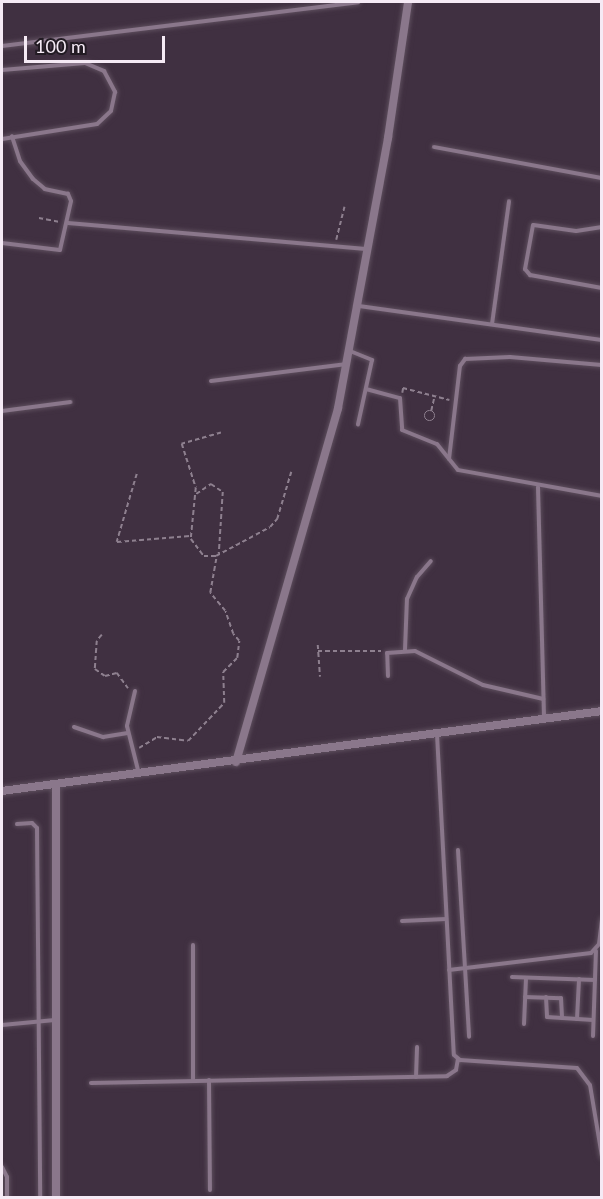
<!DOCTYPE html>
<html>
<head>
<meta charset="utf-8">
<style>
	body { margin:0 }
	#map { position:relative; width:603px; height:1199px; overflow:hidden; background:#403041; font-family:Lato,sans-serif }
	div>[style] { position:absolute }
	[style*='--x'] { left:calc(var(--x)*1px); top:calc(var(--y)*1px); width:calc(var(--w)*1px); rotate:calc(var(--a)*1deg) }
	.path>* { height:1.5px; margin-top:-0.75px; transform-origin:0; background:repeating-linear-gradient(90deg,#8e808f 0 4.5px,transparent 0 7.5px) }
	.path>.ring { margin:-0.75px; padding:0; box-sizing:content-box; background:none; border:1.5px solid #8e808f; border-radius:50% }
	.roads { filter:drop-shadow(0 0 2px #5d4e5d) drop-shadow(0 0 2px #5d4e5d) }
	.service>* { height:4px; margin:-2px; padding:0 2px; transform-origin:2px; border-radius:2px; background:#8a778b }
	.minor>* { height:8px; margin:-4px; padding:0 4px; transform-origin:4px; border-radius:4px; background:#8a778b }
	span { translate:-50% -50%; white-space:nowrap; text-align:center; line-height:1.15; -webkit-text-stroke:4.5px #221b23; paint-order:stroke }
	.frame { position:absolute; inset:0; border:3px solid #f5eaf5; pointer-events:none }
	.scale { position:absolute; left:24px; top:36px; width:141px; height:27px; box-sizing:border-box; border:3px solid #f5eaf5; border-top:0; padding-left:8px; font-size:18px; line-height:21px; white-space:nowrap; color:#f5eaf5; -webkit-text-stroke:4px #221b23; paint-order:stroke }
</style>
</head>
<body>
<div id="map">
	<div class="path">
		<i style="--x:39;--y:218;--w:20;--a:11"></i>
		<i style="--x:336;--y:240;--w:34;--a:-76"></i>
		<i style="--x:402;--y:393;--w:5;--a:-79"></i>
		<i style="--x:403;--y:388;--w:48;--a:14.6"></i>
		<i style="--x:431;--y:411;--w:13;--a:-77"></i>
		<i class="ring" style="left:425px;top:411px;width:8.5px;height:8.5px"></i>
		<i style="--x:221;--y:433;--w:41;--a:164.2"></i>
		<i style="--x:182;--y:444;--w:46;--a:72.3"></i>
		<i style="--x:196;--y:488;--w:51;--a:95.6"></i>
		<i style="--x:191;--y:539;--w:21;--a:53"></i>
		<i style="--x:204;--y:556;--w:12;--a:0"></i>
		<i style="--x:216;--y:556;--w:61;--a:-28.2"></i>
		<i style="--x:270;--y:527;--w:11;--a:-49"></i>
		<i style="--x:277;--y:519;--w:49;--a:-73.4"></i>
		<i style="--x:137;--y:474;--w:71;--a:106.4"></i>
		<i style="--x:117;--y:542;--w:73;--a:-4.7"></i>
		<i style="--x:196;--y:494;--w:18;--a:-34"></i>
		<i style="--x:211;--y:484;--w:14;--a:34"></i>
		<i style="--x:223;--y:492;--w:62;--a:93.7"></i>
		<i style="--x:102;--y:635;--w:8;--a:130"></i>
		<i style="--x:97;--y:641;--w:28;--a:94"></i>
		<i style="--x:95;--y:669;--w:12;--a:35"></i>
		<i style="--x:105;--y:676;--w:12;--a:-14"></i>
		<i style="--x:117;--y:673;--w:19;--a:54"></i>
		<i style="--x:318;--y:645;--w:32;--a:86"></i>
		<i style="--x:318;--y:651;--w:63;--a:0"></i>
		<i style="--x:139;--y:748;--w:21;--a:-31"></i>
		<i style="--x:157;--y:737;--w:31;--a:7"></i>
		<i style="--x:188;--y:741;--w:52;--a:-46.5"></i>
		<i style="--x:224;--y:703;--w:31;--a:-92"></i>
		<i style="--x:223;--y:672;--w:20;--a:-45"></i>
		<i style="--x:237;--y:658;--w:17;--a:-83"></i>
		<i style="--x:239;--y:641;--w:9;--a:-131"></i>
		<i style="--x:233;--y:634;--w:24;--a:-109"></i>
		<i style="--x:225;--y:611;--w:23;--a:-130"></i>
		<i style="--x:210;--y:593;--w:36;--a:-80"></i>
	</div>
	<div class="roads">
		<div class="service">
			<i style="--x:2;--y:46;--w:359;--a:-7"></i>
			<i style="--x:2;--y:70;--w:83;--a:-4.8"></i>
			<i style="--x:85;--y:63;--w:21;--a:23"></i>
			<i style="--x:104;--y:71;--w:24;--a:62"></i>
			<i style="--x:115;--y:92;--w:19;--a:102"></i>
			<i style="--x:111;--y:111;--w:19;--a:137"></i>
			<i style="--x:97;--y:124;--w:96;--a:171"></i>
			<i style="--x:434;--y:147;--w:171;--a:10.5"></i>
			<i style="--x:68;--y:223;--w:299;--a:5"></i>
			<i style="--x:602;--y:227;--w:26;--a:171"></i>
			<i style="--x:576;--y:231;--w:43;--a:-172.1"></i>
			<i style="--x:533;--y:225;--w:45;--a:100.3"></i>
			<i style="--x:525;--y:269;--w:8;--a:50"></i>
			<i style="--x:530;--y:275;--w:73;--a:10.2"></i>
			<i style="--x:2;--y:243;--w:58;--a:6.9"></i>
			<i style="--x:60;--y:250;--w:50;--a:-77.3"></i>
			<i style="--x:71;--y:201;--w:8;--a:-113"></i>
			<i style="--x:68;--y:194;--w:24;--a:-168"></i>
			<i style="--x:45;--y:189;--w:16;--a:-140"></i>
			<i style="--x:33;--y:179;--w:22;--a:-126"></i>
			<i style="--x:20;--y:161;--w:26;--a:-108"></i>
			<i style="--x:359;--y:306;--w:245;--a:8"></i>
			<i style="--x:492;--y:324;--w:124;--a:-82.1"></i>
			<i style="--x:350;--y:351;--w:24;--a:22"></i>
			<i style="--x:372;--y:360;--w:66;--a:102.3"></i>
			<i style="--x:211;--y:381;--w:137;--a:-7.1"></i>
			<i style="--x:366;--y:389;--w:35;--a:15"></i>
			<i style="--x:400;--y:398;--w:32;--a:86"></i>
			<i style="--x:402;--y:430;--w:38;--a:22"></i>
			<i style="--x:437;--y:444;--w:33;--a:51"></i>
			<i style="--x:458;--y:470;--w:146;--a:10.2"></i>
			<i style="--x:2;--y:411;--w:69;--a:-7.5"></i>
			<i style="--x:449;--y:459;--w:94;--a:-83.3"></i>
			<i style="--x:460;--y:366;--w:9;--a:-54"></i>
			<i style="--x:465;--y:359;--w:45;--a:-2.5"></i>
			<i style="--x:510;--y:357;--w:92;--a:5"></i>
			<i style="--x:538;--y:487;--w:231;--a:88.5"></i>
			<i style="--x:405;--y:650;--w:51;--a:-87.8"></i>
			<i style="--x:407;--y:599;--w:24;--a:-66"></i>
			<i style="--x:417;--y:577;--w:21;--a:-49"></i>
			<i style="--x:388;--y:676;--w:23;--a:-92"></i>
			<i style="--x:387;--y:653;--w:28;--a:-4"></i>
			<i style="--x:415;--y:651;--w:76;--a:26.6"></i>
			<i style="--x:483;--y:685;--w:62;--a:13.1"></i>
			<i style="--x:135;--y:691;--w:36;--a:103"></i>
			<i style="--x:127;--y:726;--w:49;--a:76"></i>
			<i style="--x:74;--y:727;--w:31;--a:19"></i>
			<i style="--x:103;--y:737;--w:25;--a:-9"></i>
			<i style="--x:437;--y:734;--w:321;--a:87"></i>
			<i style="--x:454;--y:1055;--w:8;--a:40"></i>
			<i style="--x:460;--y:1060;--w:117;--a:3.9"></i>
			<i style="--x:577;--y:1068;--w:21;--a:53"></i>
			<i style="--x:590;--y:1085;--w:73;--a:80.5"></i>
			<i style="--x:17;--y:824;--w:15;--a:-4"></i>
			<i style="--x:32;--y:823;--w:7;--a:45"></i>
			<i style="--x:37;--y:828;--w:370;--a:89.5"></i>
			<i style="--x:458;--y:850;--w:187;--a:86.6"></i>
			<i style="--x:402;--y:921;--w:44;--a:-2.6"></i>
			<i style="--x:193;--y:945;--w:136;--a:90"></i>
			<i style="--x:449;--y:970;--w:143;--a:-6.8"></i>
			<i style="--x:591;--y:953;--w:12;--a:-48"></i>
			<i style="--x:599;--y:944;--w:25;--a:-83"></i>
			<i style="--x:512;--y:977;--w:83;--a:2.1"></i>
			<i style="--x:525;--y:997;--w:36;--a:2"></i>
			<i style="--x:561;--y:998;--w:20;--a:87"></i>
			<i style="--x:546;--y:997;--w:20;--a:87"></i>
			<i style="--x:547;--y:1017;--w:46;--a:3.7"></i>
			<i style="--x:577;--y:1019;--w:40;--a:-87.1"></i>
			<i style="--x:524;--y:1024;--w:46;--a:-87.5"></i>
			<i style="--x:2;--y:1025;--w:53;--a:-5.4"></i>
			<i style="--x:593;--y:1036;--w:85;--a:-88"></i>
			<i style="--x:416;--y:1077;--w:30;--a:-88"></i>
			<i style="--x:209;--y:1080;--w:110;--a:89.5"></i>
			<i style="--x:91;--y:1083;--w:356;--a:-1.1"></i>
			<i style="--x:447;--y:1076;--w:11;--a:-34"></i>
			<i style="--x:456;--y:1070;--w:11;--a:-80"></i>
			<i style="--x:2;--y:1167;--w:11;--a:63"></i>
			<i style="--x:7;--y:1177;--w:21;--a:90"></i>
		</div>
		<div class="minor">
			<i style="--x:236;--y:762;--w:368;--a:-73.9"></i>
			<i style="--x:338;--y:408;--w:275;--a:-79.5"></i>
			<i style="--x:388;--y:138;--w:137;--a:-81.6"></i>
			<i style="--x:56;--y:785;--w:413;--a:90"></i>
			<i style="--x:2;--y:791;--w:605;--a:-7.59"></i>
		</div>
	</div>
	<div class="frame"></div>
	<div class="scale">100 m</div>
</div>
</body>
</html>
